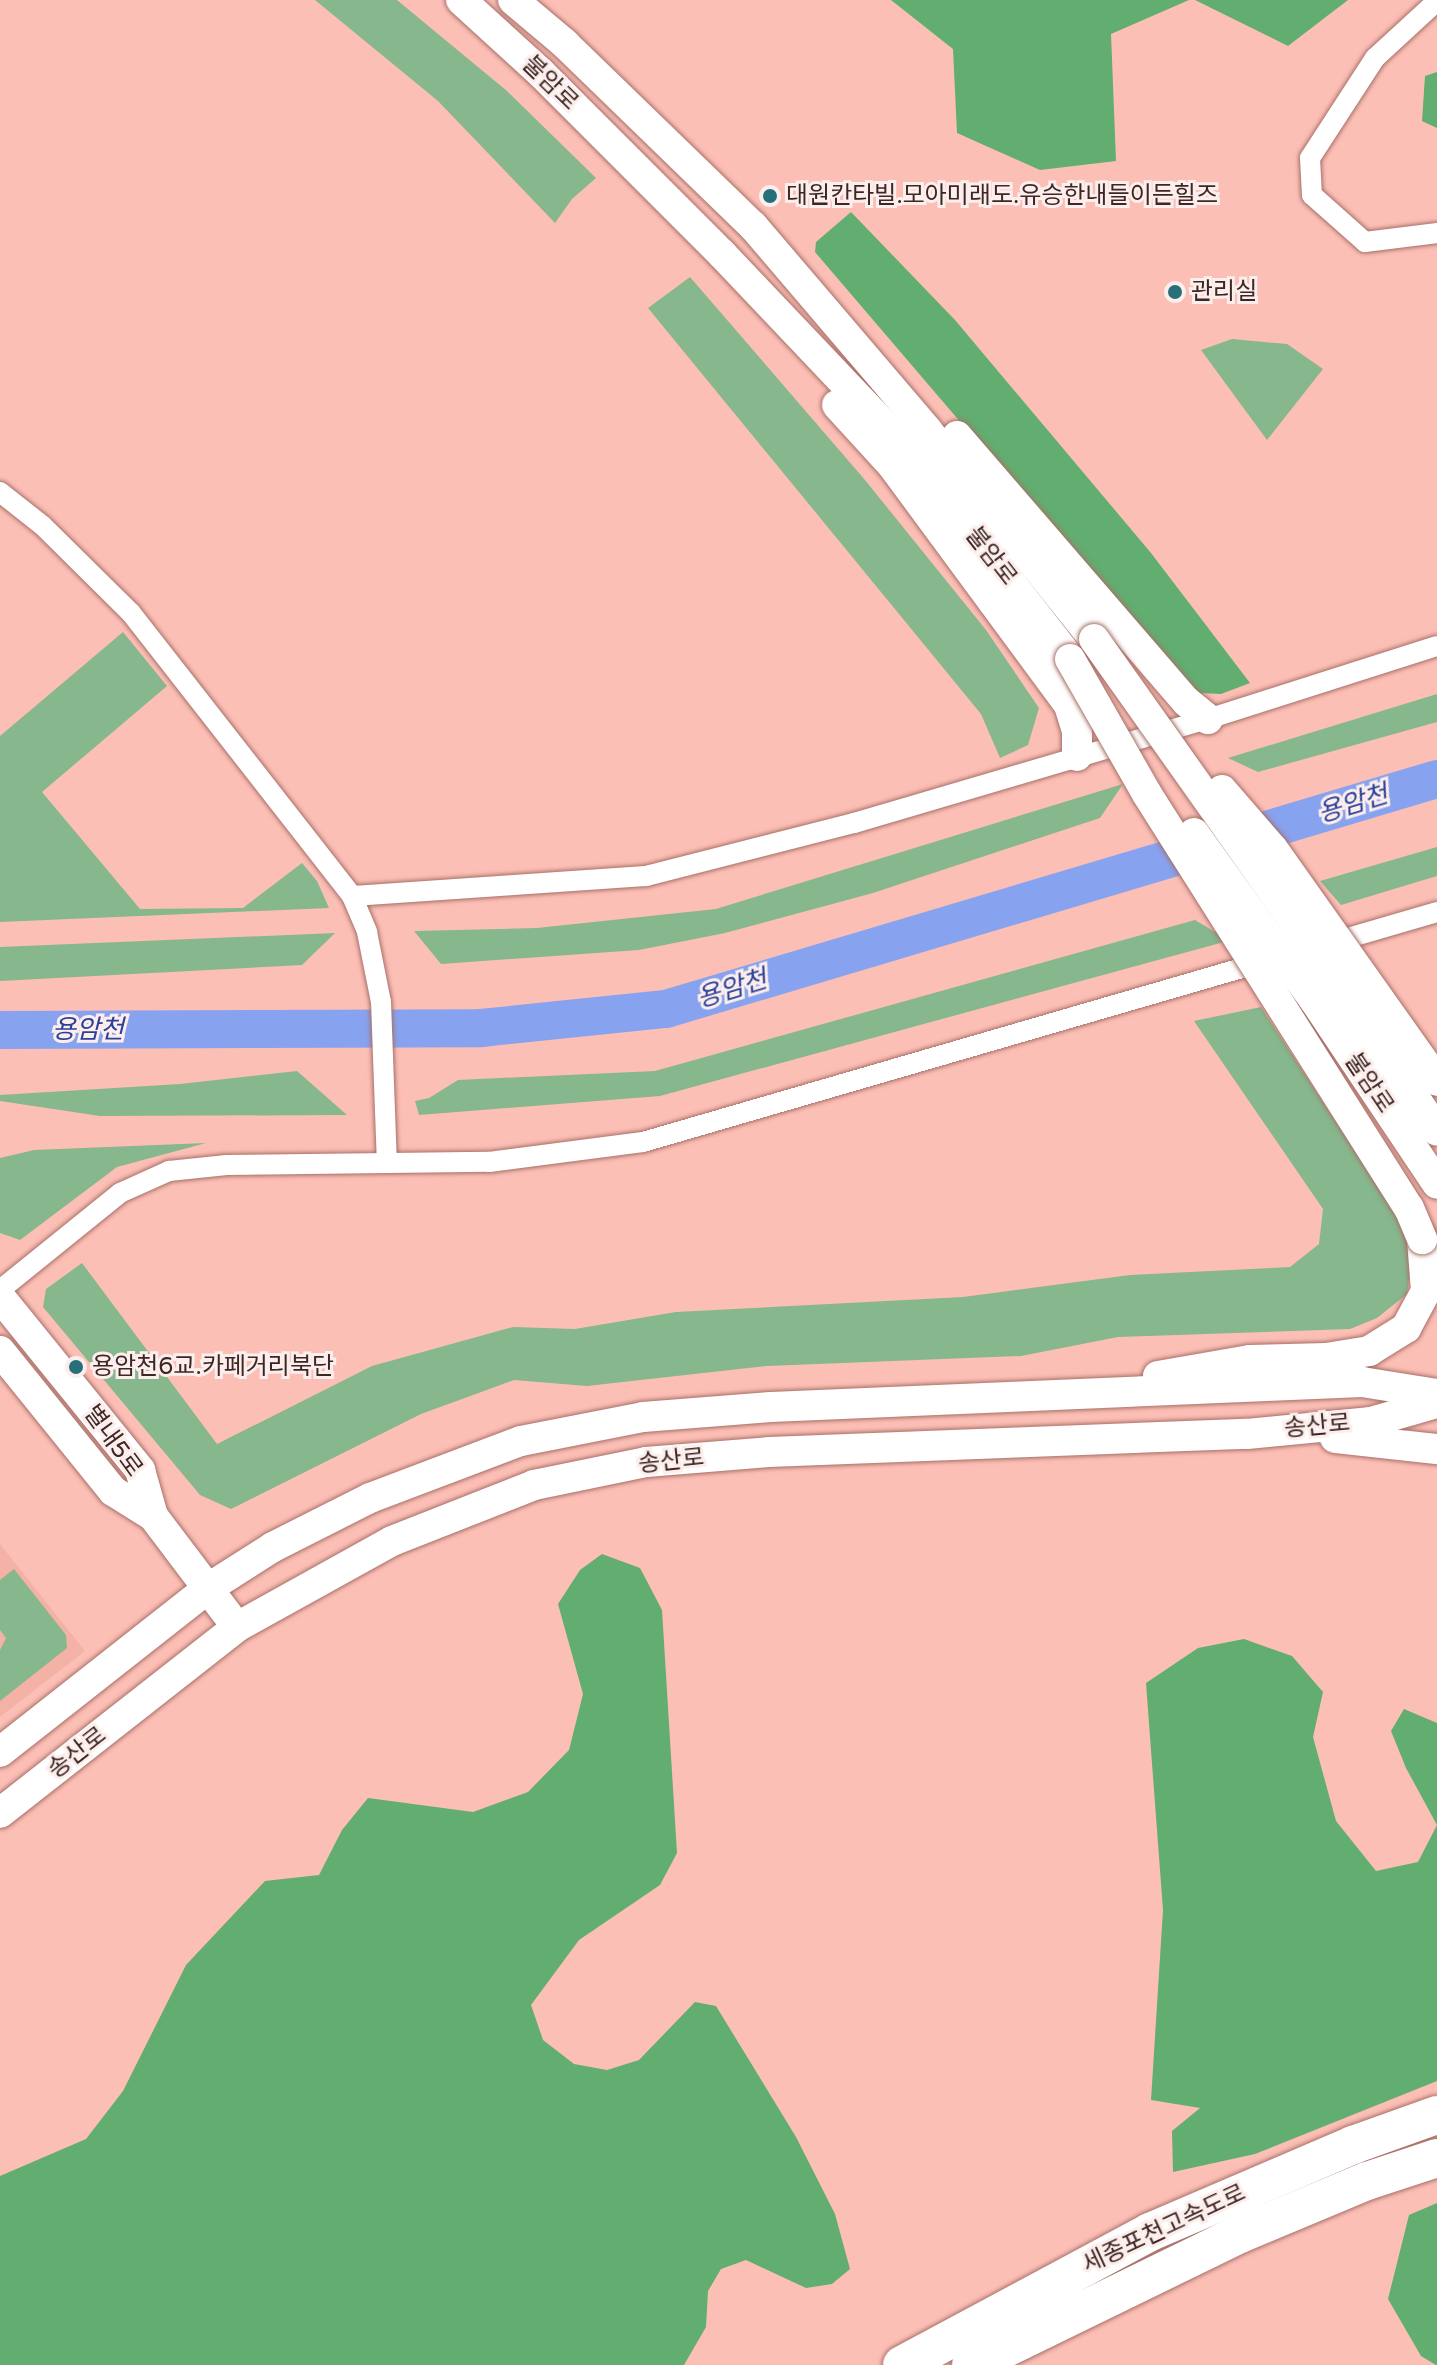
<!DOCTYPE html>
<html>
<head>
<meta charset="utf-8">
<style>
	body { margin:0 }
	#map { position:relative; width:1437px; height:2365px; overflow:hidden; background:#fcbfb6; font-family:"Varela Round","Noto Sans KR",sans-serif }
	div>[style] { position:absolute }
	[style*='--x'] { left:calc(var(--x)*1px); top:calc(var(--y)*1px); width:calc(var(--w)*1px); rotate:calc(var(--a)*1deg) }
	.built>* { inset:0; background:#f4b1a6 }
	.green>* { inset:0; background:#86b78d }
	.forest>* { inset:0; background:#62ad70 }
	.river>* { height:38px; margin:-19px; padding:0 19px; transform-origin:19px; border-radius:19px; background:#87a2ee }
	.roads { filter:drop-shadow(0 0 2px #a87068) drop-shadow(0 0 2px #a87068) }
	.street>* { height:20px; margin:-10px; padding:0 10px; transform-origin:10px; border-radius:10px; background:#fff }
	.secondary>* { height:30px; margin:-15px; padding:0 15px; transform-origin:15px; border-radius:15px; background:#fff }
	.highway>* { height:38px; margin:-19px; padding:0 19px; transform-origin:19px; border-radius:19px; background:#fff }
	.bridges { filter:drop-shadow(0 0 2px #a87068) drop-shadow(0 0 2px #a87068) }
	.secondary-bridge>* { height:30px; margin:-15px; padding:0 15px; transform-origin:15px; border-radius:15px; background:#fff }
	.dots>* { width:22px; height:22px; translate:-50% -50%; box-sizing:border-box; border:4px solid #fbeeec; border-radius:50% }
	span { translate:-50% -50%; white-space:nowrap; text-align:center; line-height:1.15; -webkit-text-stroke:6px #fbeeec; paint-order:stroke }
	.street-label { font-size:24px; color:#3d2623 }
	.poi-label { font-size:24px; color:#3d2623 }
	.left { translate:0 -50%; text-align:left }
	.water-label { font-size:26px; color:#2b4098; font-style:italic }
</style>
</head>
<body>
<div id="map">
	<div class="built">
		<i style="clip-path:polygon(0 1544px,85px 1651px,0 1717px)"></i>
	</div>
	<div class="green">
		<i style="clip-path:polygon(315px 0,397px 0,507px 91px,596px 178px,572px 199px,555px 223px,438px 101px)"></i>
		<i style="clip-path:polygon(690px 277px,865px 480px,986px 630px,1039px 708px,1028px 745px,1000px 758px,981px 714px,648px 308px)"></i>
		<i style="clip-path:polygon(1232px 339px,1287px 344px,1323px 369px,1267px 440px,1201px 350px)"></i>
		<i style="clip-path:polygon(123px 632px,167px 686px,42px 792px,140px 909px,243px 908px,302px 863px,317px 881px,329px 908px,0 922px,0 736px)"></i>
		<i style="clip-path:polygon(1437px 694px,1437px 722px,1258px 772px,1228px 758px)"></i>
		<i style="clip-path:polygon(1123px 784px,1100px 818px,873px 893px,725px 933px,639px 950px,441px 964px,414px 931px,537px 928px,716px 909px)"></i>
		<i style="clip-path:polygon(1437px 847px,1437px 876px,1341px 905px,1320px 881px)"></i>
		<i style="clip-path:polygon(1195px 920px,1220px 935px,1224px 942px,660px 1096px,419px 1115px,415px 1101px,429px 1098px,458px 1080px,655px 1071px)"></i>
		<i style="clip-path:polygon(335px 933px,302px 965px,0 981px,0 947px)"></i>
		<i style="clip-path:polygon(1261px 1007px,1408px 1233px,1411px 1265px,1407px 1294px,1377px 1318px,1350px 1329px,1118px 1337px,1021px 1356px,767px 1366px,587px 1386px,514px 1380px,421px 1414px,231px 1509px,200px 1495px,43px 1307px,46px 1289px,82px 1263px,217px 1444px,372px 1366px,513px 1327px,575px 1329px,676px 1312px,963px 1297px,1130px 1275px,1290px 1267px,1319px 1244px,1323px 1209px,1194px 1021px)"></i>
		<i style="clip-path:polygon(297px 1071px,347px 1115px,100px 1116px,0 1101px,0 1095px,180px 1084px)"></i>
		<i style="clip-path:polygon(206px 1143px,117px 1167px,20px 1240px,0 1233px,0 1158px,34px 1150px)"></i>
		<i style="clip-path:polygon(14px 1569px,66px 1635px,67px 1648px,0 1701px,0 1650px,6px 1638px,0 1630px,0 1580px)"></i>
	</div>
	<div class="forest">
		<i style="clip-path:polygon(891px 0,1189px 0,1111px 34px,1116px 161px,1040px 170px,957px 133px,953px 49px)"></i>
		<i style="clip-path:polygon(1195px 0,1348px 0,1288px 46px)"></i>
		<i style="clip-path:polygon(1437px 72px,1437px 128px,1422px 121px,1425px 76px)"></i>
		<i style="clip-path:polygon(851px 212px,955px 320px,1151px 553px,1250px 683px,1221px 694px,1198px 693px,1168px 665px,815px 252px,816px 242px)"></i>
		<i style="clip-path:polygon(602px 1554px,640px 1568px,662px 1610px,677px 1853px,660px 1885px,579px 1940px,531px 2005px,543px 2040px,574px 2064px,607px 2070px,639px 2060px,695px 2002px,716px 2006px,796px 2137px,835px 2214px,850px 2269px,832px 2284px,806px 2288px,746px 2260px,721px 2269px,708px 2291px,706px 2327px,684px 2365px,0 2365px,0 2176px,86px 2139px,123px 2091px,186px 1965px,265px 1881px,319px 1875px,342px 1830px,368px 1798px,473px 1812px,528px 1792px,569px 1750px,583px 1694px,558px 1604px,580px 1570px)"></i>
		<i style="clip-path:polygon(1244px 1639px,1292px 1656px,1323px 1692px,1313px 1737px,1336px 1821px,1376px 1871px,1418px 1862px,1437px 1825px,1406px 1768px,1391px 1731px,1404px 1709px,1437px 1723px,1437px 2081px,1255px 2154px,1173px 2172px,1172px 2131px,1200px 2108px,1151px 2100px,1163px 1910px,1146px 1683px,1198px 1648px)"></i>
		<i style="clip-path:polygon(1437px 2203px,1437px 2365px,1436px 2365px,1421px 2356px,1388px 2299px,1409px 2215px)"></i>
	</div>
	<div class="river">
		<i style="--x:0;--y:1030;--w:481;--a:-0.2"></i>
		<i style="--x:481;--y:1028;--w:186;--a:-5.9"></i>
		<i style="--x:666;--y:1009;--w:805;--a:-16.61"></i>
	</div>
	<div class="roads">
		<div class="street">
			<i style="--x:1437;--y:1;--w:84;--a:137.4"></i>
			<i style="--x:1375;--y:58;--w:119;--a:123"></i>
			<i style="--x:1310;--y:158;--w:37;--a:87"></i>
			<i style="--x:1312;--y:195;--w:71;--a:41.6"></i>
			<i style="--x:1365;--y:242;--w:73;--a:-7.1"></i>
			<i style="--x:0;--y:492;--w:53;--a:38.2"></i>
			<i style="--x:42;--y:525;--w:125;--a:44.7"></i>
			<i style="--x:131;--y:613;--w:359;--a:52"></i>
			<i style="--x:352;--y:896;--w:39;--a:67"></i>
			<i style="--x:367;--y:932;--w:71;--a:78.7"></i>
			<i style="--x:381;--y:1002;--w:160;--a:87.9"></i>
			<i style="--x:352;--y:896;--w:295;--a:-3.9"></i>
			<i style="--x:646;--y:876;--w:215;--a:-14.3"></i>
			<i style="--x:854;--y:823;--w:369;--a:-16.4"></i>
			<i style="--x:1208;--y:719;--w:240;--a:-17.7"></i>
			<i style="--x:1327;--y:944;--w:115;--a:-16.2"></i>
			<i style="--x:0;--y:1290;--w:154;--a:-38.9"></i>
			<i style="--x:120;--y:1193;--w:54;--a:-24.2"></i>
			<i style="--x:169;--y:1171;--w:58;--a:-5.9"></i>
			<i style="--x:227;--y:1165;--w:262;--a:-0.7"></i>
			<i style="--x:489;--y:1162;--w:155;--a:-7.4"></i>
			<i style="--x:643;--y:1142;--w:649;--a:-16.2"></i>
		</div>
		<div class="secondary">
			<i style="--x:461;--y:0;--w:108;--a:42.4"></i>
			<i style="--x:541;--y:73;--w:256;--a:45"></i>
			<i style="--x:722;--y:254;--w:267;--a:46.5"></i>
			<i style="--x:906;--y:448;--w:267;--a:52.1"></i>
			<i style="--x:513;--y:0;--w:67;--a:40.1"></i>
			<i style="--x:564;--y:43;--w:263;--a:44.1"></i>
			<i style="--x:753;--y:226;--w:268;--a:49.5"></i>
			<i style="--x:927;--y:430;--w:268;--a:51.4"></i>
			<i style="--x:837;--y:405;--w:81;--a:47.5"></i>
			<i style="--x:892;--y:465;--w:298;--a:53.6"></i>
			<i style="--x:1069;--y:705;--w:28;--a:73"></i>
			<i style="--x:1077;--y:732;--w:24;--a:90"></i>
			<i style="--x:957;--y:436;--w:352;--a:49.2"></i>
			<i style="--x:1187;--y:702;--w:27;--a:39"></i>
			<i style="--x:0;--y:1297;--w:223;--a:51"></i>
			<i style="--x:140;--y:1470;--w:48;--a:74.2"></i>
			<i style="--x:153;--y:1516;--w:139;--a:52.9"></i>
			<i style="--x:0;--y:1351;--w:180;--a:51.1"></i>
			<i style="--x:113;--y:1491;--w:47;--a:32"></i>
			<i style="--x:1158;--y:1376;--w:93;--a:-9.9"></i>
			<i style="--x:1250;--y:1360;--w:76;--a:-1.5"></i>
			<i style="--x:1326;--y:1358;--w:44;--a:-9.2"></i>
			<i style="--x:1369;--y:1351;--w:44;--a:-31.9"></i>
			<i style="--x:1406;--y:1328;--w:42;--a:-61.6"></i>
			<i style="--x:1426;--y:1291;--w:52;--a:-94.4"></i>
			<i style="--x:1335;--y:1438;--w:103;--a:6.2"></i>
			<i style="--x:0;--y:1752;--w:263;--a:-38.2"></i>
			<i style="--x:207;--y:1589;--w:78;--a:-32.5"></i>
			<i style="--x:273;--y:1547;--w:109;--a:-26.8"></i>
			<i style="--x:370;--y:1498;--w:161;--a:-20.7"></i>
			<i style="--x:521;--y:1441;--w:124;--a:-11.1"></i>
			<i style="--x:643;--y:1417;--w:128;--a:-4.5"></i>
			<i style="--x:771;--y:1407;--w:592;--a:-2.42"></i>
			<i style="--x:1362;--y:1382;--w:76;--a:9.1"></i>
			<i style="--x:0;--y:1813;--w:301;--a:-38.1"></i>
			<i style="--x:237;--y:1627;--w:177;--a:-29"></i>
			<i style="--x:392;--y:1541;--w:153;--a:-21.5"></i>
			<i style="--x:534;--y:1485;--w:114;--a:-11.6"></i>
			<i style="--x:646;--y:1462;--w:123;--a:-4.6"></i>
			<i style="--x:769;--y:1452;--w:478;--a:-2.2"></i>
			<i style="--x:1247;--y:1434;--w:125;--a:-5.5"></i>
			<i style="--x:1371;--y:1422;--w:69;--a:-16.1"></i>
		</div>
		<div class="highway">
			<i style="--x:902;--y:2365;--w:281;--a:-28.2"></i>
			<i style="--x:1150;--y:2232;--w:221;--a:-23.2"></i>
			<i style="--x:1353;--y:2145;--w:89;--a:-19.7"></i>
			<i style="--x:971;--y:2365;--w:299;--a:-26"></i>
			<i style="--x:1240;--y:2234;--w:138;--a:-22.7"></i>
			<i style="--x:1367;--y:2181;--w:74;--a:-18.2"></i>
		</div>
	</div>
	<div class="bridges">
		<div class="secondary-bridge">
			<i style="--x:1094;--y:639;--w:420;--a:54.7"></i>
			<i style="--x:1337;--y:982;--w:179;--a:56.1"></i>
			<i style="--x:1070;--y:659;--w:155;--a:60.3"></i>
			<i style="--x:1147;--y:794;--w:490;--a:57.7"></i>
			<i style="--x:1409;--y:1208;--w:34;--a:67"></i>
			<i style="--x:1222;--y:790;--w:78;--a:49.2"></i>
			<i style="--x:1273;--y:849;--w:284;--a:54.7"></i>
			<i style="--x:1194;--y:833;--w:206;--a:54.3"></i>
			<i style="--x:1314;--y:1000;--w:221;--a:56.2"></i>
		</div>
	</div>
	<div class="dots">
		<i style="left:770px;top:196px;background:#27707a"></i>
		<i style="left:1175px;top:292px;background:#27707a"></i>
		<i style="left:76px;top:1367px;background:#27707a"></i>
	</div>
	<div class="street-label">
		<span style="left:550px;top:83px;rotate:44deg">불암로</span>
		<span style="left:991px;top:556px;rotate:52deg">불암로</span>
		<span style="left:1369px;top:1083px;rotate:56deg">불암로</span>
		<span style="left:1317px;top:1426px;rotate:-5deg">송산로</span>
		<span style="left:113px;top:1441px;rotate:54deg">별내5로</span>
		<span style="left:671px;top:1461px;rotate:-6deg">송산로</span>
		<span style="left:77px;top:1753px;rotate:-38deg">송산로</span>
		<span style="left:1164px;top:2229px;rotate:-25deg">세종포천고속도로</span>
	</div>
	<div class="poi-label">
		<span class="left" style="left:786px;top:196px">대원칸타빌.모아미래도.유승한내들이든힐즈</span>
		<span class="left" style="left:1191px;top:292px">관리실</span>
		<span class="left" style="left:92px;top:1367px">용암천6교.카페거리북단</span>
	</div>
	<div class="water-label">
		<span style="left:1353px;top:804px;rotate:-17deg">용암천</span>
		<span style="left:732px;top:989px;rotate:-17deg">용암천</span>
		<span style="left:88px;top:1030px">용암천</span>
	</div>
</div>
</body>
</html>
